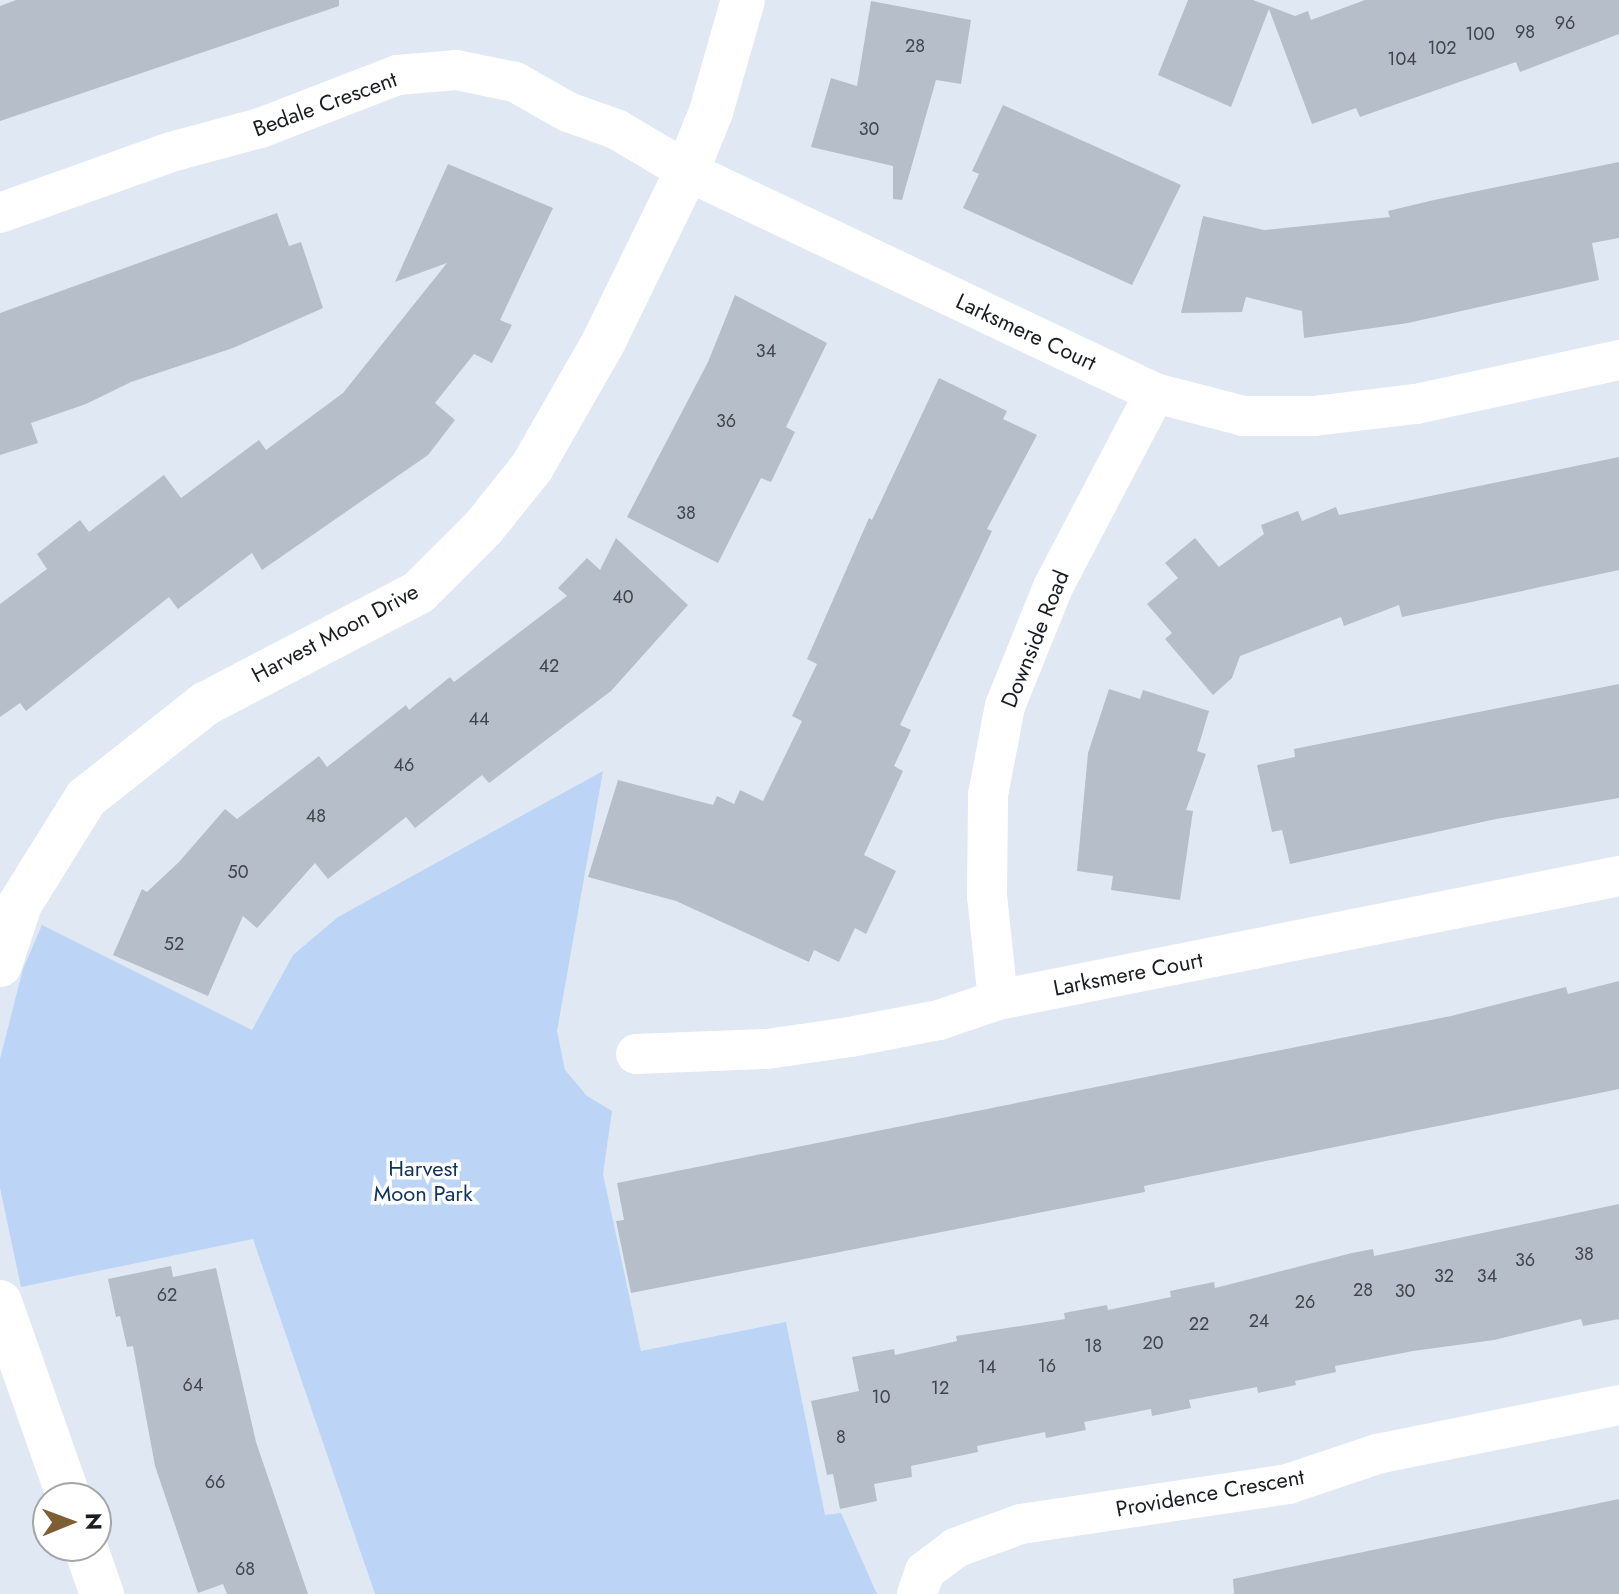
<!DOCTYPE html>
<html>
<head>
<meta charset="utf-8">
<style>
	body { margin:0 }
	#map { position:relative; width:1619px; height:1594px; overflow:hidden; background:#e0e8f4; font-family:Jost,sans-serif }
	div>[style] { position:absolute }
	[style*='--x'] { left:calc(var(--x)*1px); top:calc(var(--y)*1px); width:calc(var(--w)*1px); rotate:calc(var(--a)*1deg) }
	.green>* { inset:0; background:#bcd4f5 }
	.building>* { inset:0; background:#b5bec9 }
	.street>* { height:40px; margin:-20px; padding:0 20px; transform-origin:20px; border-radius:20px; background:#fff }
	.secondary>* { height:44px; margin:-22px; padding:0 22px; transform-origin:22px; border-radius:22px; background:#fff }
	span { translate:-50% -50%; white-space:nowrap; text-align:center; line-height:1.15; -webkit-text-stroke:7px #fff; paint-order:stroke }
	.number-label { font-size:18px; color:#41454b }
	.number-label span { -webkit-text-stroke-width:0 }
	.street-label { font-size:22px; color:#1a1d21 }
	.park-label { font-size:22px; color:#113460 }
	.north { position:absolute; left:32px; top:1482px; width:80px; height:80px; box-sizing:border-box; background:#fff; border:2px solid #a3a5a6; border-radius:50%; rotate:89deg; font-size:22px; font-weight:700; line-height:32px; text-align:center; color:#1a1d21 }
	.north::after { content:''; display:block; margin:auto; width:28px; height:36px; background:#7d5f33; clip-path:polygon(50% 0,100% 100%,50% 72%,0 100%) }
</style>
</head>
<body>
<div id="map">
	<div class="green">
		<i style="clip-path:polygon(603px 771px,557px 1031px,565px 1070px,587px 1096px,612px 1111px,603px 1174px,641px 1351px,786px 1322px,825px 1515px,841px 1513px,877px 1594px,375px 1594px,253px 1239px,21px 1287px,0 1188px,0 1059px,23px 969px,42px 925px,252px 1030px,293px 955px,338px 917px)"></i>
	</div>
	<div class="building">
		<i style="clip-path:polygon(16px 0,339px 0,339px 6px,0 121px,0 6px)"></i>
		<i style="clip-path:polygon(1188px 0,1253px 0,1295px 16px,1308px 11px,1311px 20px,1365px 0,1619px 0,1619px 34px,1520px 72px,1516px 62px,1360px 117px,1356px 108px,1312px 124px,1269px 9px,1231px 107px,1158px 75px)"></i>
		<i style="clip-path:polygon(871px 1px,971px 20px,961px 84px,936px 80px,902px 200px,893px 199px,893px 166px,811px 147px,831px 78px,857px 86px)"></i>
		<i style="clip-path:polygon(1003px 105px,1181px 185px,1132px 285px,963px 208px,979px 174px,972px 171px)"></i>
		<i style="clip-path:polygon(1619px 162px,1619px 238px,1592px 243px,1599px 280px,1408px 323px,1304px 338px,1302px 311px,1246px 297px,1242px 312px,1181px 313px,1203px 216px,1264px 230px,1390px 217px,1388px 211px,1434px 200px)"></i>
		<i style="clip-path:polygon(448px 164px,553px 208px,500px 320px,512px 325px,492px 363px,474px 354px,435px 403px,455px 420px,428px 455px,262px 570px,252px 553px,178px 609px,169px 597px,26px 711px,20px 703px,0 717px,0 604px,47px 569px,37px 554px,80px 520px,89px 532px,164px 475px,181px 498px,259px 440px,266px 450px,343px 393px,447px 263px,395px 282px)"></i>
		<i style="clip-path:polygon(277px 213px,289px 246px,301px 242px,323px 308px,233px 348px,131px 382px,86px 404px,31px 423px,38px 443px,0 455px,0 313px)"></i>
		<i style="clip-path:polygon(735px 295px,827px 343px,786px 427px,795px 432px,771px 482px,761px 478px,718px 563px,627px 517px,708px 362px)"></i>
		<i style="clip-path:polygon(939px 378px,1007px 411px,1003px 419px,1037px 435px,987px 529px,992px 531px,900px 725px,911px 730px,894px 766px,903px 771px,864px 855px,896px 871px,866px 934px,855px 928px,839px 962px,814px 950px,809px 962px,676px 901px,588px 877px,618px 780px,713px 805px,717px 796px,734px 804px,740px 790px,763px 801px,802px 721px,792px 716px,817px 664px,807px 659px,869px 518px,872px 520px)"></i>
		<i style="clip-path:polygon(1619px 457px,1619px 570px,1402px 617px,1399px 605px,1344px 626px,1341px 617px,1240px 656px,1232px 678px,1213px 695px,1165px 639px,1172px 633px,1147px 604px,1178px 578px,1165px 563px,1195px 538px,1219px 567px,1264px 534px,1261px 525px,1298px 511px,1302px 521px,1336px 507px,1339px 515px)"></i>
		<i style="clip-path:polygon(616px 538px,688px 605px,611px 691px,489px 783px,482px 775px,415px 828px,406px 817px,328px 879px,315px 863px,257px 928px,243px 916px,208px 996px,113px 955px,142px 889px,147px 892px,179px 862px,225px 809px,237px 819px,319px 756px,327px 767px,406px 705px,409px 710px,450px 677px,454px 682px,567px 596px,558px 588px,587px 558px,600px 570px)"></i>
		<i style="clip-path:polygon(1619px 684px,1619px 798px,1496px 819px,1290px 864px,1282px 830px,1272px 832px,1257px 765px,1295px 757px,1294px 749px)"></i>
		<i style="clip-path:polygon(1109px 689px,1140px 699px,1143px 690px,1209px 711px,1197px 751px,1206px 754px,1186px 810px,1193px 811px,1180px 900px,1111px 890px,1113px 876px,1077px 871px,1088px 753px)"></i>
		<i style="clip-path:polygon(1619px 981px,1619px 1089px,1144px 1186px,1145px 1192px,631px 1293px,616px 1221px,624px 1220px,617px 1183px,1451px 1016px,1566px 987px,1568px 994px)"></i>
		<i style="clip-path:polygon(1619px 1204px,1619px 1319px,1583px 1326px,1581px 1319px,1494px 1340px,1413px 1351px,1335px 1366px,1336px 1372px,1295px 1381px,1296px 1385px,1258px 1393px,1257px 1387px,1189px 1400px,1191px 1408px,1152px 1416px,1151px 1409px,1084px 1422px,1086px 1430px,1046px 1438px,1045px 1432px,977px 1446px,978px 1452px,911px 1466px,912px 1477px,874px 1484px,877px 1501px,840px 1509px,833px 1474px,827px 1475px,811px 1401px,859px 1391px,852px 1357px,894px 1349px,895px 1355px,957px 1341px,956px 1336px,1065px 1319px,1064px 1313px,1107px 1305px,1108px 1310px,1171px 1297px,1170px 1291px,1214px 1282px,1215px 1288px,1352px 1253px,1373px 1249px,1374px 1256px)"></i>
		<i style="clip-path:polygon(171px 1266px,173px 1277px,216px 1268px,256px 1442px,308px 1594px,227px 1594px,223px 1584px,198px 1593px,155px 1466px,133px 1346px,127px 1347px,120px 1316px,116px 1317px,108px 1279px)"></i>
		<i style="clip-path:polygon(1619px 1499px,1619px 1594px,1234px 1594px,1233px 1579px)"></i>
	</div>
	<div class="street">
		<i style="--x:0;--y:213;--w:182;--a:-19.6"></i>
		<i style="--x:171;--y:152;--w:92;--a:-15.1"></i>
		<i style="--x:260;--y:128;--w:147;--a:-21.1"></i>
		<i style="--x:397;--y:75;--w:59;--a:-4.8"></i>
		<i style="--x:456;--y:70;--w:60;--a:11.5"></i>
		<i style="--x:515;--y:82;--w:61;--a:29.5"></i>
		<i style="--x:568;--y:112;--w:51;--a:19.5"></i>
		<i style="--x:616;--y:129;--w:82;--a:30.6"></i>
		<i style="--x:687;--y:171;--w:518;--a:25.38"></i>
		<i style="--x:1155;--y:393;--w:91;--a:14.6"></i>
		<i style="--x:1243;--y:416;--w:71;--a:0"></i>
		<i style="--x:1314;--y:416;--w:103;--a:-6.7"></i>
		<i style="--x:1416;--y:404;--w:208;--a:-12.2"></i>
		<i style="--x:998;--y:1000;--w:105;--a:-96"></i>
		<i style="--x:987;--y:896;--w:101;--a:-89.4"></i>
		<i style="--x:988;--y:795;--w:91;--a:-79.2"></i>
		<i style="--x:1005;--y:706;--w:128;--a:-68"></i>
		<i style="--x:1053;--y:587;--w:219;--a:-62.3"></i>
		<i style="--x:636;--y:1054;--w:131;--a:-2.2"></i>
		<i style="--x:767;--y:1049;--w:84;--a:-8.2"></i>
		<i style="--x:850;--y:1037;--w:91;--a:-10.8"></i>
		<i style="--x:939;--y:1020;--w:62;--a:-18.7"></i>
		<i style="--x:998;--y:1000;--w:633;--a:-11.29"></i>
		<i style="--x:917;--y:1594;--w:24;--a:-71"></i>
		<i style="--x:925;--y:1571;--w:38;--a:-37"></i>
		<i style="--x:955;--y:1548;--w:70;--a:-20"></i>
		<i style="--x:1021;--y:1524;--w:270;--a:-8.5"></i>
		<i style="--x:1288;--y:1484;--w:94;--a:-18.6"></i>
		<i style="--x:1377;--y:1454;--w:247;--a:-11.4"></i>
	</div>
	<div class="secondary">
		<i style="--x:0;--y:965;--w:64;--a:-71.8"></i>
		<i style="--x:20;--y:904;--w:125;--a:-58.1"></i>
		<i style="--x:86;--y:798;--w:152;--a:-38.3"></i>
		<i style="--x:205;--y:704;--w:242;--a:-27.6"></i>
		<i style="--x:419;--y:592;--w:92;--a:-45"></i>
		<i style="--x:484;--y:527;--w:77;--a:-51.3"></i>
		<i style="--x:532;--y:467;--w:143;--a:-60.2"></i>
		<i style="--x:603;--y:343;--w:191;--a:-64"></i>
		<i style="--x:687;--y:171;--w:64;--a:-67.9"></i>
		<i style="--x:711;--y:112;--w:116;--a:-74.1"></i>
		<i style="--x:0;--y:1302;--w:208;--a:70.6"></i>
		<i style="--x:85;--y:1546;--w:51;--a:70.5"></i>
	</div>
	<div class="number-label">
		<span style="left:1565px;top:23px">96</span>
		<span style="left:1525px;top:32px">98</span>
		<span style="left:1480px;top:34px">100</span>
		<span style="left:915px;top:46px">28</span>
		<span style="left:1442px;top:48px">102</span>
		<span style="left:1402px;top:59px">104</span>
		<span style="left:869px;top:129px">30</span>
		<span style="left:766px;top:351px">34</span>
		<span style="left:726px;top:421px">36</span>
		<span style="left:686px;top:513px">38</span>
		<span style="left:623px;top:597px">40</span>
		<span style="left:549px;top:666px">42</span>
		<span style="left:479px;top:719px">44</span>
		<span style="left:404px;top:765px">46</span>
		<span style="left:316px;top:816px">48</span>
		<span style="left:238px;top:872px">50</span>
		<span style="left:174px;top:944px">52</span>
		<span style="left:1584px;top:1254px">38</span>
		<span style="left:1525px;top:1260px">36</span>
		<span style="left:1444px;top:1276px">32</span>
		<span style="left:1487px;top:1276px">34</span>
		<span style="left:1363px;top:1290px">28</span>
		<span style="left:1405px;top:1291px">30</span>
		<span style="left:167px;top:1295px">62</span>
		<span style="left:1305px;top:1302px">26</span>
		<span style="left:1259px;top:1321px">24</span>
		<span style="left:1199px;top:1324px">22</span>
		<span style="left:1153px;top:1343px">20</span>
		<span style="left:1093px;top:1346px">18</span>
		<span style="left:1047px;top:1366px">16</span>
		<span style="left:987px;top:1367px">14</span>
		<span style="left:193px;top:1385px">64</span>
		<span style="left:940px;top:1388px">12</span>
		<span style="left:881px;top:1397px">10</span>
		<span style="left:841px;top:1437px">8</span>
		<span style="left:215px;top:1482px">66</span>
		<span style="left:245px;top:1569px">68</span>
	</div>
	<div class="street-label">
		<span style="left:325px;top:104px;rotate:-20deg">Bedale Crescent</span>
		<span style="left:1026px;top:332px;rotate:25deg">Larksmere Court</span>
		<span style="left:335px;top:633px;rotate:-28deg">Harvest Moon Drive</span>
		<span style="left:1035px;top:639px;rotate:-68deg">Downside Road</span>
		<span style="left:1128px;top:974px;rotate:-11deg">Larksmere Court</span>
		<span style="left:1210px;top:1493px;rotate:-10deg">Providence Crescent</span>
	</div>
	<div class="park-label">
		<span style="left:423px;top:1181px">Harvest<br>Moon Park</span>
	</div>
	<div class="north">N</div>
</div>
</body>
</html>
